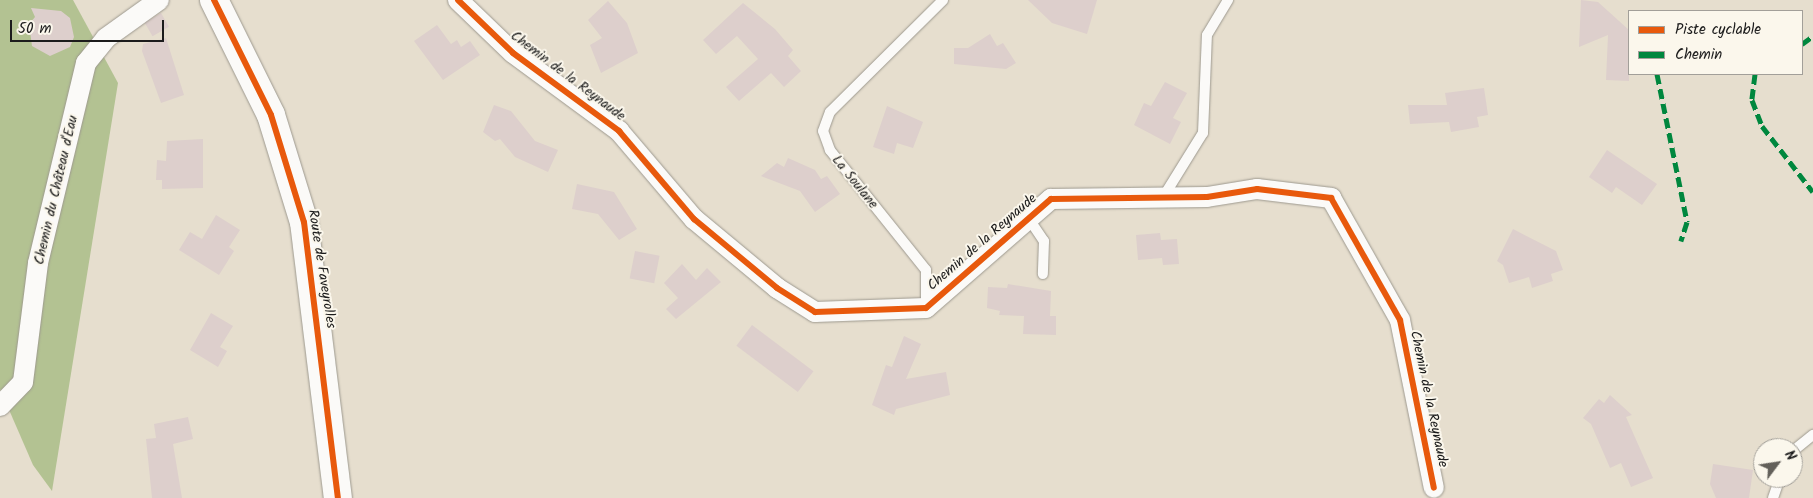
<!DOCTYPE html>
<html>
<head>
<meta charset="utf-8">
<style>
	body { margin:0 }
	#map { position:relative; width:1813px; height:498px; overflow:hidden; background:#e6dece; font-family:Kalam,sans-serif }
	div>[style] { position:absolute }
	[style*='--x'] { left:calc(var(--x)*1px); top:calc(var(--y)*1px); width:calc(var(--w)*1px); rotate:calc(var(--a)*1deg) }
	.forest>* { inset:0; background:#b3c292 }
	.building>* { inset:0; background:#ddcfcc; transform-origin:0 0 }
	.roads { filter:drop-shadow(0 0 1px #9d998f) drop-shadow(0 0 1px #9d998f) }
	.lane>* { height:10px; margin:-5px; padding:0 5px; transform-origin:5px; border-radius:5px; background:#fbfaf8 }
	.street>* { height:20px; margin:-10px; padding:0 10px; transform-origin:10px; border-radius:10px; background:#fbfaf8 }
	.secondary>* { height:28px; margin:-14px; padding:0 14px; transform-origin:14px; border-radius:14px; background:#fbfaf8 }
	.quiet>* { height:5px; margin-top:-2.5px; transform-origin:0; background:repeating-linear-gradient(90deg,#00873e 0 10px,transparent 0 15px) }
	.cycleway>* { height:6px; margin:-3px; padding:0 3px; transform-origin:3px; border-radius:3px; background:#e8590c }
	span { translate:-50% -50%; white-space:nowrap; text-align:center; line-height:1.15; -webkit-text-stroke:4px #fbf7ec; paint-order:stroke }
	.street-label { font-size:14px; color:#1c1c1c }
	.legend { position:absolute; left:1628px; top:10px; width:175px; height:65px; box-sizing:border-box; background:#fbf7ec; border:1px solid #a29f99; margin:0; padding:6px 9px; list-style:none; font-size:15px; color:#1c1c1c }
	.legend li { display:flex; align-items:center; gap:10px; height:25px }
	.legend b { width:25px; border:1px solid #a29f99 }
	.north { position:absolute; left:1753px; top:438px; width:50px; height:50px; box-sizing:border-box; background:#fbf7ec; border:1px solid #a29f99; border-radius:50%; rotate:59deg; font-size:14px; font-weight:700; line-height:20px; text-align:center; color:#1c1c1c }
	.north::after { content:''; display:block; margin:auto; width:18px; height:22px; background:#63605a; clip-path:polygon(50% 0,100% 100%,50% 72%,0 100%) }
	.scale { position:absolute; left:10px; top:20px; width:154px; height:22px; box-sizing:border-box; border:2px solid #1c1c1c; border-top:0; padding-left:6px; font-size:15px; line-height:18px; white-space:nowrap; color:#1c1c1c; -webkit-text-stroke:4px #fbf7ec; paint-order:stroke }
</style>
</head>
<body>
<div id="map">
	<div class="forest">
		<i style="clip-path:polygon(0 0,73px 0,118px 83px,52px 491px,33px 465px,0 389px)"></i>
	</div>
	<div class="building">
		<i style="clip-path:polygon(1028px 0,1097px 0,1087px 34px,1052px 23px)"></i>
		<i style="clip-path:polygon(1581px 0,1598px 2px,1629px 30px,1629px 81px,1606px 80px,1608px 35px,1579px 47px)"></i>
		<i style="clip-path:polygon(608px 1px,627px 23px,638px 53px,601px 73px,590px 45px,602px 38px,588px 20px)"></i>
		<i style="clip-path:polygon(743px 3px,775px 29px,793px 50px,788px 56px,801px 71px,784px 87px,771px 73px,739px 101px,726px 87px,758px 59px,737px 36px,716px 54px,703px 40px)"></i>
		<i style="clip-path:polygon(31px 8px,61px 11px,70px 18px,74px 37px,70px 47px,50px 56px,32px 46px,29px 24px,35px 17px)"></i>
		<i style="left:161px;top:13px;width:16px;height:19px;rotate:60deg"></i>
		<i style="clip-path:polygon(437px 25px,451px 44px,457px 40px,461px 47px,470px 41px,480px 55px,443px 80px,414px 41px)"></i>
		<i style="clip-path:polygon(990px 34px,997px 46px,1003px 43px,1016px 63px,1006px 69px,954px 64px,954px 48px,968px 48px)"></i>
		<i style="clip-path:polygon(166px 38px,184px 95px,161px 103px,142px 51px,143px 44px)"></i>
		<i style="clip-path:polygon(1165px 82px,1187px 93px,1173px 118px,1181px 122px,1170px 144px,1134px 125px,1144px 103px,1151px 106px)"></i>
		<i style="clip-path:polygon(1484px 88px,1488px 115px,1477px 117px,1479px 127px,1451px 132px,1449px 122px,1410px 124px,1408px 105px,1447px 105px,1445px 93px)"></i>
		<i style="clip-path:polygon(494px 105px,511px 111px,535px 141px,558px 150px,548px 172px,515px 157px,500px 139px,495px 141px,483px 132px)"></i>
		<i style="clip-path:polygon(887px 106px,923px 122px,913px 148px,897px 143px,894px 154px,873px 147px)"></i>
		<i style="clip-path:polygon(203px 139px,203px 188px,162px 189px,162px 180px,156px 180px,157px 160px,166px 161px,167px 141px)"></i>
		<i style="clip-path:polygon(1607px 150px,1657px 184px,1642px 205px,1616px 187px,1612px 193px,1589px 177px)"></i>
		<i style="clip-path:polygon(788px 158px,815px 170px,821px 179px,827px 176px,840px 194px,815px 212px,800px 191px,761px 176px,777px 163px,784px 167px)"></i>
		<i style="clip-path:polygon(577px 184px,614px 192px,637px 229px,619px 240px,598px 214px,572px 209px)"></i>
		<i style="clip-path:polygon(216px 215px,240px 230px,229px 247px,234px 251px,219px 275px,179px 250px,190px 232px,202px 239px)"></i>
		<i style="clip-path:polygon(1513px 229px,1556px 251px,1563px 270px,1551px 274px,1553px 281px,1532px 288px,1529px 277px,1509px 283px,1503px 265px,1497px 261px)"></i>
		<i style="clip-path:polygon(1160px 233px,1161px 240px,1177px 239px,1179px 264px,1163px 265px,1162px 258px,1138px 260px,1136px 235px)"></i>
		<i style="left:635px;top:251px;width:25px;height:28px;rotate:11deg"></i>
		<i style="clip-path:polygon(682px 264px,696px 280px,707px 268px,721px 282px,676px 319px,666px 309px,678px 298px,664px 283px)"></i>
		<i style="clip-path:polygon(1008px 284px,1051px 291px,1050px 316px,1056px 316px,1056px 335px,1023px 334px,1024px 316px,999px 315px,1000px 311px,987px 308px,988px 287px,1007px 288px)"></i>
		<i style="clip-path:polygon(211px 313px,233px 326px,220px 347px,227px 351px,218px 367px,190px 350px)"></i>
		<i style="left:752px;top:325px;width:77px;height:26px;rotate:37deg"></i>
		<i style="clip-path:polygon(904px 336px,921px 344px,906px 379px,946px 372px,950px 395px,896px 409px,894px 415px,872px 405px,886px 365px,892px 367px)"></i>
		<i style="clip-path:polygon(1610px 395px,1632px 415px,1626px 417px,1653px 478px,1631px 487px,1621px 463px,1610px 468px,1591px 424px,1583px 418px,1599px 399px,1604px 403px)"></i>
		<i style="clip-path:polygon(188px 417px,193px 439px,173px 444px,182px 498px,152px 498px,146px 439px,156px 438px,154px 424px)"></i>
		<i style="clip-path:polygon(1713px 464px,1753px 470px,1749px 498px,1716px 498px,1710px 484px)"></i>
	</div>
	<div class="roads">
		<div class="lane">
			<i style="--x:1162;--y:199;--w:78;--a:-58.2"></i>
			<i style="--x:1203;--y:133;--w:98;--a:-87.7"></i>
			<i style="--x:1207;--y:35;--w:41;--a:-59"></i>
			<i style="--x:1029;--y:219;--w:27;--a:56"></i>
			<i style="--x:1044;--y:241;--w:33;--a:92"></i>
			<i style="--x:926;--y:307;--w:37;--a:-90"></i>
			<i style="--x:926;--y:270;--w:154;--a:-128.7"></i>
			<i style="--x:830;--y:150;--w:20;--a:-110"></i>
			<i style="--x:823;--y:131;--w:20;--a:-70"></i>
			<i style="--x:830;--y:112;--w:159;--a:-44.7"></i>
			<i style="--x:1793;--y:451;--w:26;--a:-39"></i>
			<i style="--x:1773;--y:498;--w:21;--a:-71"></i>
		</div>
		<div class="street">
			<i style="--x:458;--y:0;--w:76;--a:43.9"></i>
			<i style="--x:513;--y:53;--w:132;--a:36.3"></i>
			<i style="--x:619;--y:131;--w:116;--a:49.6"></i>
			<i style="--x:694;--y:219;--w:108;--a:39.7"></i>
			<i style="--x:777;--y:288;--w:45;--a:32.3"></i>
			<i style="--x:815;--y:312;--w:111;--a:-2.1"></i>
			<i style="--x:926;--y:308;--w:166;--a:-41.1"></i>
			<i style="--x:1051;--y:199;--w:156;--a:-0.7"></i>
			<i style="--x:1207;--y:197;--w:51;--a:-9.1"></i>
			<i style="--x:1257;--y:189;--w:75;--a:6.9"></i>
			<i style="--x:1331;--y:198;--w:140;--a:60.5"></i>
			<i style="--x:1400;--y:320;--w:171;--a:78.6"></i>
			<i style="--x:0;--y:406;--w:33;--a:-46"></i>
			<i style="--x:23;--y:382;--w:120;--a:-82.8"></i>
			<i style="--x:38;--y:263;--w:206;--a:-76.5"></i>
			<i style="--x:86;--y:63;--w:32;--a:-51"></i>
			<i style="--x:106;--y:38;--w:65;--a:-35.6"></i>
		</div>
		<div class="secondary">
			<i style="--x:214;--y:0;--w:128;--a:63.6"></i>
			<i style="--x:271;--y:115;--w:112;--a:72.9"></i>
			<i style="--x:304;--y:222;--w:278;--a:83"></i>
		</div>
	</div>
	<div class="quiet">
		<i style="--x:1802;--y:44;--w:14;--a:-36"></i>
		<i style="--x:1657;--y:74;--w:151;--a:78.5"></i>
		<i style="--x:1687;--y:222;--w:20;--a:108"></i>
		<i style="--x:1755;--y:74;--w:26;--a:97"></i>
		<i style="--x:1752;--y:100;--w:28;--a:69"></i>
		<i style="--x:1762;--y:126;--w:83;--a:52.3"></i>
	</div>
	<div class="cycleway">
		<i style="--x:214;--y:0;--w:128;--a:63.6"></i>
		<i style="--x:271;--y:115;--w:112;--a:72.9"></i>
		<i style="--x:304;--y:222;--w:278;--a:83"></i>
		<i style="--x:458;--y:0;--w:76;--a:43.9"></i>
		<i style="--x:513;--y:53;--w:132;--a:36.3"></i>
		<i style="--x:619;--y:131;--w:116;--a:49.6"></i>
		<i style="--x:694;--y:219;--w:108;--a:39.7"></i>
		<i style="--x:777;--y:288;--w:45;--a:32.3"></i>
		<i style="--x:815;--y:312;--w:111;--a:-2.1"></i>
		<i style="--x:926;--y:308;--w:166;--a:-41.1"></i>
		<i style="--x:1051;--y:199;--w:156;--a:-0.7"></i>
		<i style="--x:1207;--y:197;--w:51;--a:-9.1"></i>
		<i style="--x:1257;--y:189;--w:75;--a:6.9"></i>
		<i style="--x:1331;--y:198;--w:140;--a:60.5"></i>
		<i style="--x:1400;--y:320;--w:171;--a:78.6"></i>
	</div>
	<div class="street-label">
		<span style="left:568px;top:76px;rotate:37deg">Chemin de la Reynaude</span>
		<span style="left:855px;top:182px;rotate:51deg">La Soulane</span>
		<span style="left:56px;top:190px;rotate:-77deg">Chemin du Château d'Eau</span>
		<span style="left:982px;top:242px;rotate:-41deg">Chemin de la Reynaude</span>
		<span style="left:322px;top:269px;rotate:81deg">Route de Faveyrolles</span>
		<span style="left:1429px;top:399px;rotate:78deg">Chemin de la Reynaude</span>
	</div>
	<ul class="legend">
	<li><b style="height:6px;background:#e8590c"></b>Piste cyclable</li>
	<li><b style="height:6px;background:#00873e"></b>Chemin</li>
	</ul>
	<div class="north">N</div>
	<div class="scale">50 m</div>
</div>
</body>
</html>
